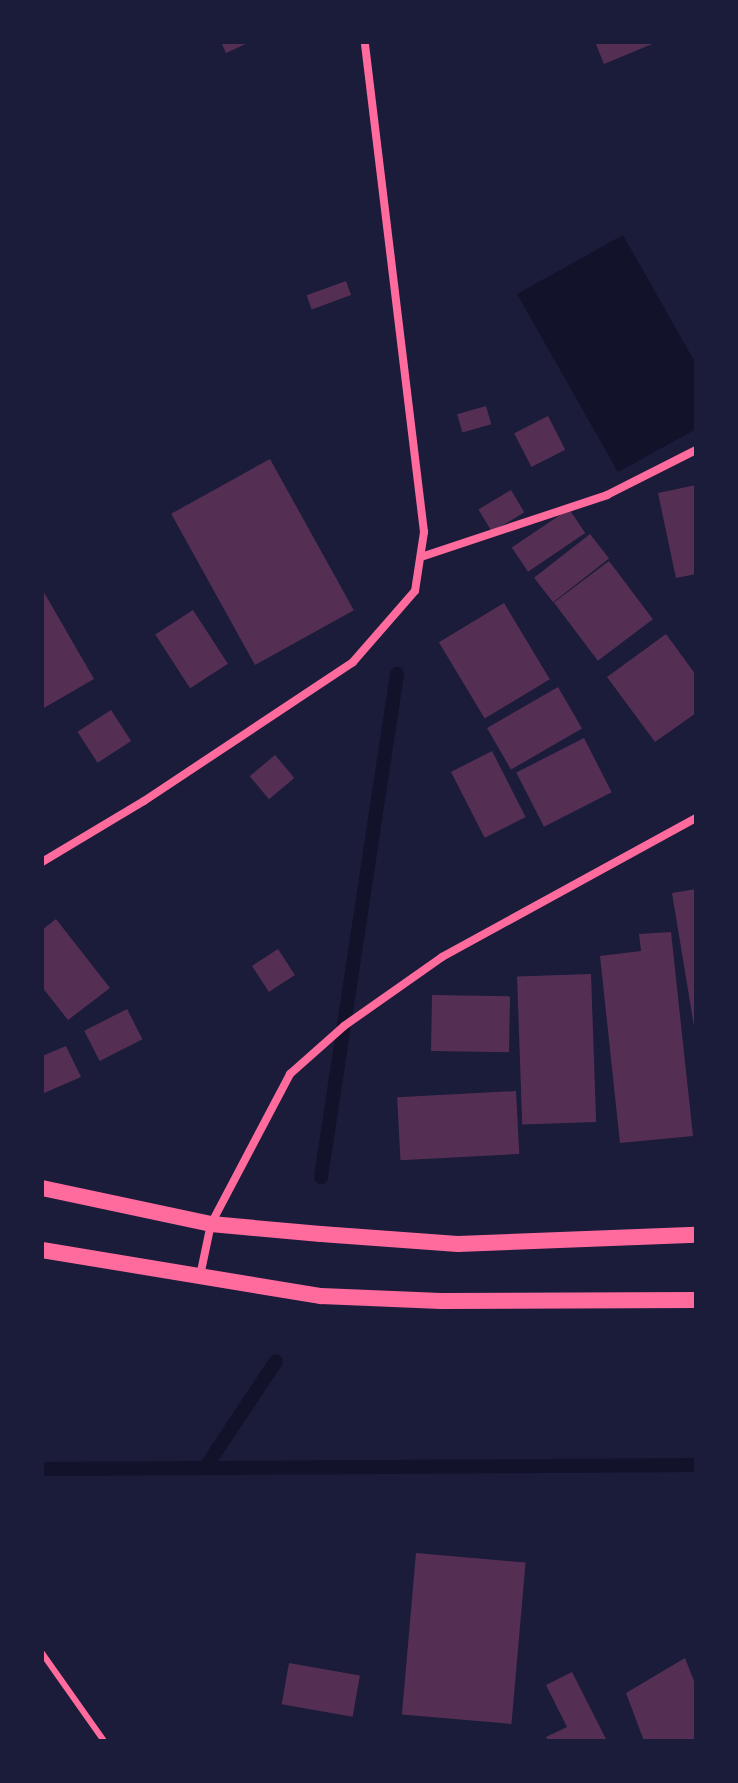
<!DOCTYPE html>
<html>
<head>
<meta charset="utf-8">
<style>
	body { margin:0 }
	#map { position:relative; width:738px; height:1783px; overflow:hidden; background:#1b1b3a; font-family:"Open Sans",sans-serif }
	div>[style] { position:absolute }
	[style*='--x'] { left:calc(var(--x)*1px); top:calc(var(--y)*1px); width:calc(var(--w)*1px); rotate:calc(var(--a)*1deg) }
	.water>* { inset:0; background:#12122b }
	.stream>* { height:14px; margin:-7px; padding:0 7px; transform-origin:7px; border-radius:7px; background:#12122b }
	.building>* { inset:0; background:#542f53; transform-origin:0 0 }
	.service>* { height:6px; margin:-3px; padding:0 3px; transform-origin:3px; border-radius:3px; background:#ff6b9d }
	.minor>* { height:8px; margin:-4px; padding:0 4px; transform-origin:4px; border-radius:4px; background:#ff6b9d }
	.secondary>* { height:16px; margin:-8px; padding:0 8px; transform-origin:8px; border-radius:8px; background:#ff6b9d }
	span { translate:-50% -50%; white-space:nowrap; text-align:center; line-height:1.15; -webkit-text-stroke:8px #1b1b3a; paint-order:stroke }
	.frame { position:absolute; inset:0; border:44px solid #1b1b3a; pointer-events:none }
</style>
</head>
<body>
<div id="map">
	<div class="water">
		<i style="clip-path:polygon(623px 235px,696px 364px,696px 429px,618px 472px,517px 294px)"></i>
	</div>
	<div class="stream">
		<i style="--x:321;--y:1177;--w:509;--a:-81.41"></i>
		<i style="--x:205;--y:1468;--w:128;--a:-56.4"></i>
		<i style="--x:42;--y:1469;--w:654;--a:-0.35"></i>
	</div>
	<div class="building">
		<i style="clip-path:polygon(221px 42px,250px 42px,226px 53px)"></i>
		<i style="clip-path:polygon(595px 42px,657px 42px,604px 64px)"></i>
		<i style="left:346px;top:281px;width:15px;height:42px;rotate:70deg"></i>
		<i style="left:486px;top:406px;width:19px;height:30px;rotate:74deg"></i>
		<i style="left:548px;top:416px;width:38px;height:38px;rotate:63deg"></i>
		<i style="left:270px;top:459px;width:173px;height:113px;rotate:61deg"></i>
		<i style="clip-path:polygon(696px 485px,696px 574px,676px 578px,658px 493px)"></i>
		<i style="left:511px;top:490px;width:26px;height:38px;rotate:59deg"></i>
		<i style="left:569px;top:509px;width:29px;height:69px;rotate:56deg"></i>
		<i style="left:590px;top:534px;width:31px;height:71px;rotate:52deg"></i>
		<i style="left:609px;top:561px;width:73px;height:69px;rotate:53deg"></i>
		<i style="clip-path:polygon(42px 589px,94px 679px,42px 709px)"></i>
		<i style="left:504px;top:603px;width:89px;height:76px;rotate:59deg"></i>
		<i style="left:193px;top:610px;width:64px;height:45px;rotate:57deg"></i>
		<i style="clip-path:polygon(666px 634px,696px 675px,696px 713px,655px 742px,607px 677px)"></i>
		<i style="left:558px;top:687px;width:48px;height:82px;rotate:60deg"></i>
		<i style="left:111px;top:710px;width:37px;height:40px;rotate:57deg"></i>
		<i style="left:584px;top:738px;width:61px;height:76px;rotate:63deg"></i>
		<i style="left:492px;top:751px;width:74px;height:46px;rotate:63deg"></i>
		<i style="left:275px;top:755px;width:30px;height:33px;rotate:50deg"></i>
		<i style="clip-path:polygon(696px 889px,696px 1026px,694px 1026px,672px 893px)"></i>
		<i style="clip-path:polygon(56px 919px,110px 988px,68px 1020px,42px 987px,42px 930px)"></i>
		<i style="clip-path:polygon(671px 932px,693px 1136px,620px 1143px,600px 956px,641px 951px,639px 934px)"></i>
		<i style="left:278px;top:949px;width:31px;height:31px;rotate:57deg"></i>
		<i style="left:591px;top:974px;width:148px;height:74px;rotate:88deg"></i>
		<i style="left:432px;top:995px;width:78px;height:56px;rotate:1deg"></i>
		<i style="left:127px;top:1009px;width:34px;height:48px;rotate:63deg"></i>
		<i style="clip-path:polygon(66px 1046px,81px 1077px,42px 1094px,42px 1056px)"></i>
		<i style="left:516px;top:1091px;width:63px;height:119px;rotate:87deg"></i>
		<i style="left:416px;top:1553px;width:110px;height:162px;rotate:5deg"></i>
		<i style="clip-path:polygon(685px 1658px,696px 1686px,696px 1741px,644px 1741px,626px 1693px)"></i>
		<i style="left:289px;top:1663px;width:72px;height:42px;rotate:10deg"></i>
		<i style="clip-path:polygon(572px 1672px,607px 1741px,548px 1741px,546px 1737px,567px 1727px,546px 1685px)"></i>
	</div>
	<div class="service">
		<i style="--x:42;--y:1653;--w:108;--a:54.8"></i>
	</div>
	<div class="minor">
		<i style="--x:424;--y:556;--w:193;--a:-18.4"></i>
		<i style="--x:607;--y:495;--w:100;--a:-26.8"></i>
		<i style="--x:42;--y:862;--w:119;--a:-30.9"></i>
		<i style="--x:144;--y:801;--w:251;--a:-33.6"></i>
		<i style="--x:353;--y:662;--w:94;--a:-48.9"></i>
		<i style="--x:415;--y:591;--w:60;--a:-81.3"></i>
		<i style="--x:424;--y:532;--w:494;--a:-96.9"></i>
		<i style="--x:200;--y:1276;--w:53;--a:-78.1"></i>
		<i style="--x:211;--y:1224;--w:170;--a:-62.2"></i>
		<i style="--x:290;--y:1074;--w:72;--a:-41.6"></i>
		<i style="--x:344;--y:1026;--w:120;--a:-35.1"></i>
		<i style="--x:442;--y:957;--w:290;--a:-28.7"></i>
	</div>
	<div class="secondary">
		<i style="--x:42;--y:1188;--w:173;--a:12"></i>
		<i style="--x:211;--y:1224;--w:110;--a:5.2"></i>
		<i style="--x:321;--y:1234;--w:137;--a:4.2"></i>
		<i style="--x:458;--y:1244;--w:238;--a:-2.2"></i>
		<i style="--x:42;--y:1250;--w:283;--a:9.4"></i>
		<i style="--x:321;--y:1296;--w:120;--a:2.4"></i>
		<i style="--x:441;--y:1301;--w:255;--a:-0.2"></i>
	</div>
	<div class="frame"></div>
</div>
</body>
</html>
